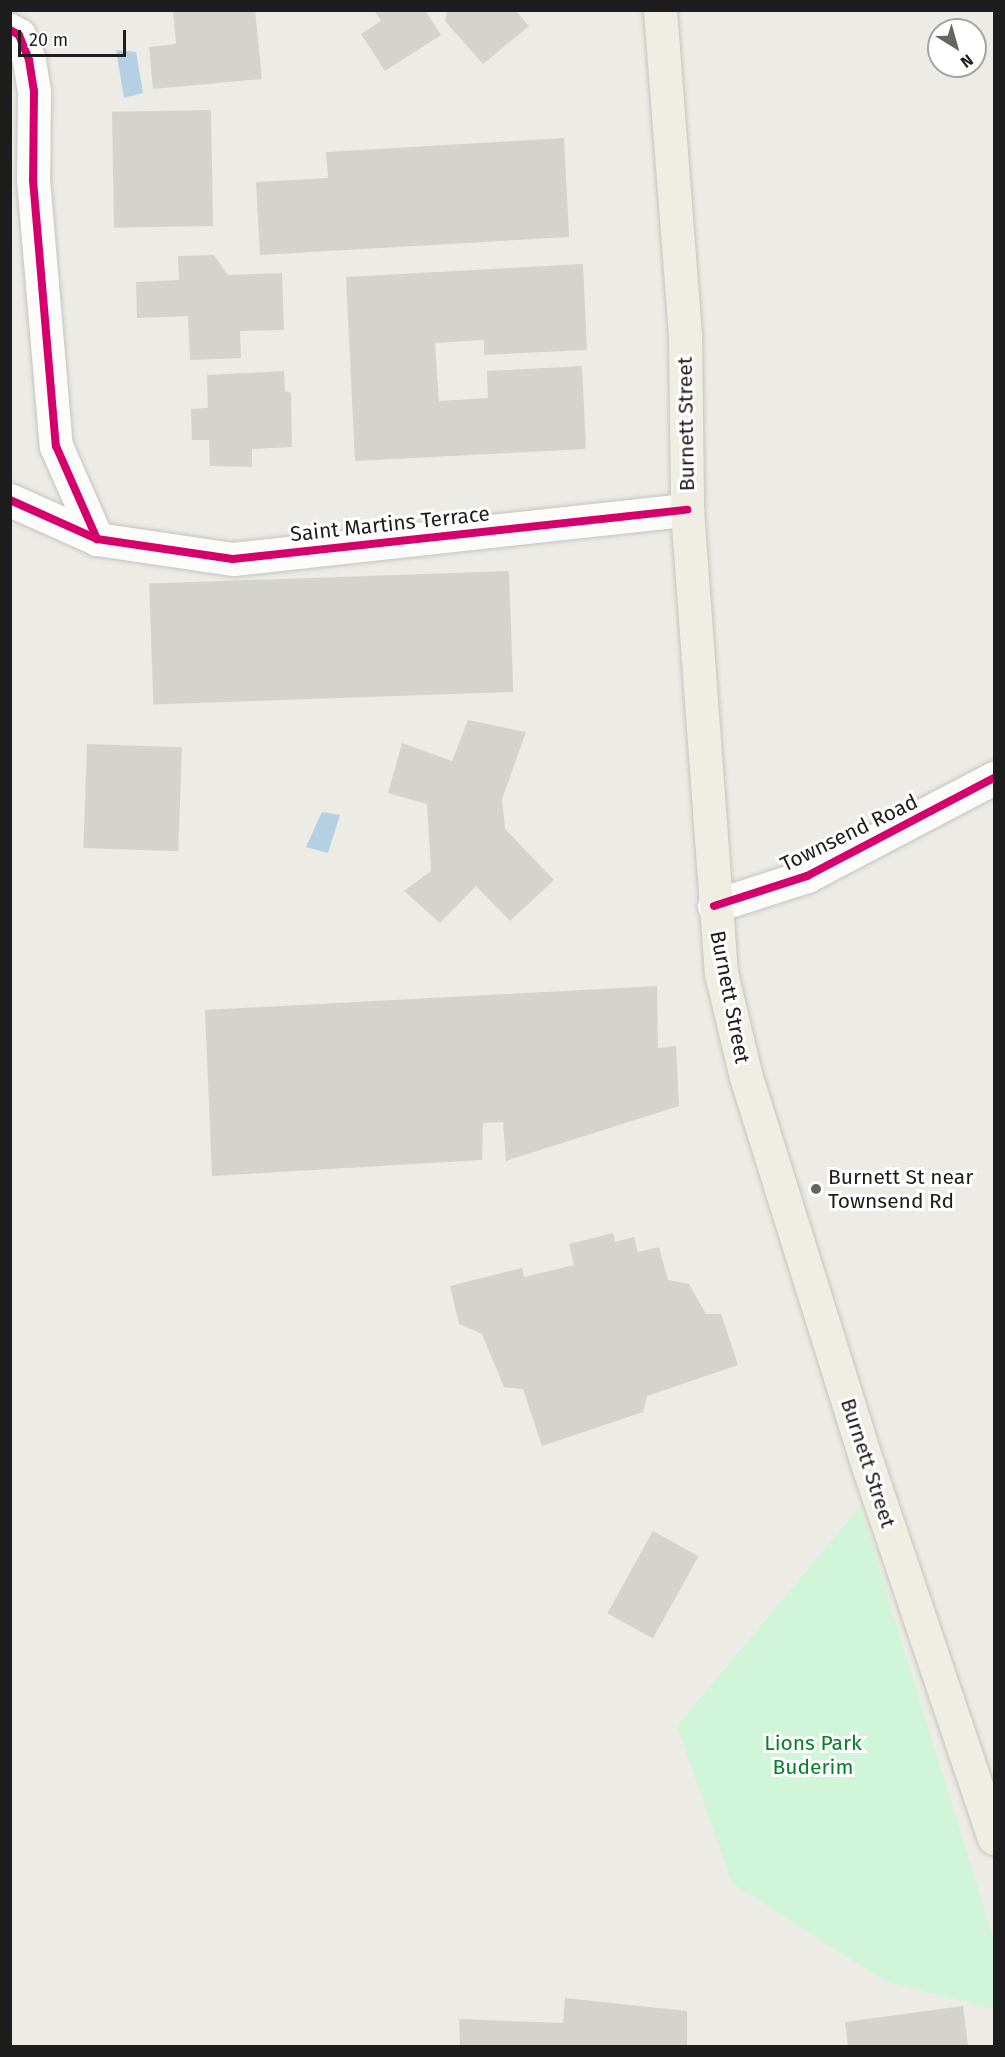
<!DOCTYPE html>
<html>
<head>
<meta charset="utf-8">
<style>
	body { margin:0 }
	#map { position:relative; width:1005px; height:2057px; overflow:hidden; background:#ecebe5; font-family:"Fira Sans",sans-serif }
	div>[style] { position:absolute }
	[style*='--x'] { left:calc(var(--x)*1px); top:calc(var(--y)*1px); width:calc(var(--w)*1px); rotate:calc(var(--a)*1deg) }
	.park>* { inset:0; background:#d0f5d8 }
	.water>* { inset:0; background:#b5d0e2 }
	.building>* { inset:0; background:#d4d3cd; transform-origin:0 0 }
	.roads { filter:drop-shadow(0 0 2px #c4c4c1) drop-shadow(0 0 2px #c4c4c1) }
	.minor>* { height:33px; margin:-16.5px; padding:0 16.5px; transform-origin:16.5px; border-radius:16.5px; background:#fcfcfb }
	.major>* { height:33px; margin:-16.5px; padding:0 16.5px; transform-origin:16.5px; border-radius:16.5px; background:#f0eee3 }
	.cycleway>* { height:8px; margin:-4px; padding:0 4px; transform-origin:4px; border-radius:4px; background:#d6006c }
	.dots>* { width:16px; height:16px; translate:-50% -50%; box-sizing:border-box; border:3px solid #fff; border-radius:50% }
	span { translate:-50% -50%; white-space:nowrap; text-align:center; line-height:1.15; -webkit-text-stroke:6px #fff; paint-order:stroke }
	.street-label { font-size:21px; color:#1d1d1d }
	.poi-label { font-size:21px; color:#1d1d1d }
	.left { translate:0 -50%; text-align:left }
	.park-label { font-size:21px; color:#028328 }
	.frame { position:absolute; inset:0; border:12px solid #1d1d1d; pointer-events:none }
	.north { position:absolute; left:927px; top:18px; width:60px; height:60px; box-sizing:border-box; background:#fff; border:2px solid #a5a5a5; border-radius:50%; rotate:143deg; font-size:16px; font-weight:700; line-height:24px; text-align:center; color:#1d1d1d }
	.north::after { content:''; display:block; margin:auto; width:21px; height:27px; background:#656563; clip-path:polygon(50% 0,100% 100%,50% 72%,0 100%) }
	.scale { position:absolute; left:18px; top:30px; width:108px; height:27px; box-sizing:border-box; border:3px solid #1d1d1d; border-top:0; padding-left:8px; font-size:18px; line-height:21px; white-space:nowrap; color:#1d1d1d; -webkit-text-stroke:4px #fff; paint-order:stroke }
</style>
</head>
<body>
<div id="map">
	<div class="park">
		<i style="clip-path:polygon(860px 1507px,994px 1941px,994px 2009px,885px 1981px,732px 1883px,677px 1726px)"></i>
	</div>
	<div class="water">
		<i style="clip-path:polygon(116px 50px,136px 52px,143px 93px,124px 98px)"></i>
		<i style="clip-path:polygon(322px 812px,340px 815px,328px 853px,306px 847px)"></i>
	</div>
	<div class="building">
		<i style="clip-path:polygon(173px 10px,255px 10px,262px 79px,153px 89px,149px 47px,176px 44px)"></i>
		<i style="clip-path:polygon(374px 10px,425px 10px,441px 35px,385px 71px,361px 34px,381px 21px)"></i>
		<i style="clip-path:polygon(447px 10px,515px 10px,529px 26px,483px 64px,445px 21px)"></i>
		<i style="left:211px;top:110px;width:116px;height:99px;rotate:89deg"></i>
		<i style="clip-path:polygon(564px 138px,569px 237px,260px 255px,256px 182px,328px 178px,326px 152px)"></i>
		<i style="clip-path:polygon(214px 255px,228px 275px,282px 273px,284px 330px,240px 331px,241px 358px,190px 360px,188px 316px,137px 318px,136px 282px,179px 280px,178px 256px)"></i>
		<i style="clip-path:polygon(583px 264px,587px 350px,484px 355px,484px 340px,435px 343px,439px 401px,488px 398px,487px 371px,582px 366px,586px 449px,355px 461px,346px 277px)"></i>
		<i style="clip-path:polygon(284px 371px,285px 391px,291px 393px,292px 447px,252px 449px,252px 467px,210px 466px,209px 440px,192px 440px,191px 409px,208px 408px,207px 375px)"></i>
		<i style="left:509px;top:571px;width:121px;height:360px;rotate:88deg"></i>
		<i style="clip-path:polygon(468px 720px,526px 732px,502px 799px,505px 829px,554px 880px,510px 921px,476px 886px,440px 923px,404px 891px,431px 871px,427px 804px,388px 793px,402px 743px,452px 761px)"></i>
		<i style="left:87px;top:744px;width:95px;height:104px;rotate:2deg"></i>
		<i style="clip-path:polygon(657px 986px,658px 1048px,676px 1046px,679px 1106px,506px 1161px,503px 1122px,483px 1123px,482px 1160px,212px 1176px,205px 1010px)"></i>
		<i style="clip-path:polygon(613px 1233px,615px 1242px,634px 1237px,638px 1252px,659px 1247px,668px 1280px,689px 1284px,706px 1314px,721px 1314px,738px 1365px,647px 1396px,643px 1412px,542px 1446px,523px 1389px,504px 1387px,482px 1334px,459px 1324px,450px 1286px,522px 1268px,524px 1277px,574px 1265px,569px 1244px)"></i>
		<i style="left:653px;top:1531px;width:52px;height:94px;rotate:29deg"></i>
		<i style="clip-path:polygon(565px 1998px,687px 2011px,687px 2046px,460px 2046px,459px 2019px,563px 2023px)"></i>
		<i style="clip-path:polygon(963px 2006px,968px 2046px,848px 2046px,845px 2022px)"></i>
	</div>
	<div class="roads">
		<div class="minor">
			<i style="--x:10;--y:30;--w:10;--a:29"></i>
			<i style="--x:19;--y:35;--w:27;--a:68"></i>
			<i style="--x:29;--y:60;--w:31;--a:81"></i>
			<i style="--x:34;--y:91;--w:89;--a:90.6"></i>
			<i style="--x:33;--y:180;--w:267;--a:85.1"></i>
			<i style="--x:56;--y:446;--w:102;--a:66.2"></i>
			<i style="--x:10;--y:500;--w:95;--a:24.1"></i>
			<i style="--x:97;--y:539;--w:137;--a:8.4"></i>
			<i style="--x:233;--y:559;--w:457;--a:-6.2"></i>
			<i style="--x:714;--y:906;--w:98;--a:-17.9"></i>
			<i style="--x:807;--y:876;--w:211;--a:-27.7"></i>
		</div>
		<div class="major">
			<i style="--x:660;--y:10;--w:326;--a:85.6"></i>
			<i style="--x:685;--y:335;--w:175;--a:89.3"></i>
			<i style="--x:687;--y:510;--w:464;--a:85.8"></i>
			<i style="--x:721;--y:973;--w:107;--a:76.5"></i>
			<i style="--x:746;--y:1077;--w:405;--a:72.6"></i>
			<i style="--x:867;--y:1463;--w:396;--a:71.3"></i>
		</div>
	</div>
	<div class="cycleway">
		<i style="--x:10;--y:30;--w:10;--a:29"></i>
		<i style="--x:19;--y:35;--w:27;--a:68"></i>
		<i style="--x:29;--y:60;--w:31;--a:81"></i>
		<i style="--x:34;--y:91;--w:89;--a:90.6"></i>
		<i style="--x:33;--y:180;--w:267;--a:85.1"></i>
		<i style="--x:56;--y:446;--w:102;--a:66.2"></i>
		<i style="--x:10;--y:500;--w:95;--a:24.1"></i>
		<i style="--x:97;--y:539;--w:137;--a:8.4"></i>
		<i style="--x:233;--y:559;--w:457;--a:-6.2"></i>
		<i style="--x:714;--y:906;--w:98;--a:-17.9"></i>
		<i style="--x:807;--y:876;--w:211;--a:-27.7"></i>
	</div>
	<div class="dots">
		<i style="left:816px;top:1189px;background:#656563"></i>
	</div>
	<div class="street-label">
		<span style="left:686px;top:424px;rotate:-91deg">Burnett Street</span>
		<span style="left:390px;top:524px;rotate:-6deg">Saint Martins Terrace</span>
		<span style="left:849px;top:833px;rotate:-26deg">Townsend Road</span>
		<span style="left:730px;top:997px;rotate:79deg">Burnett Street</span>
		<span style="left:868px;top:1463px;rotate:72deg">Burnett Street</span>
	</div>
	<div class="poi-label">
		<span class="left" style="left:828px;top:1189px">Burnett St near<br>Townsend Rd</span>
	</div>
	<div class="park-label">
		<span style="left:813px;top:1755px">Lions Park<br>Buderim</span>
	</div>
	<div class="frame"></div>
	<div class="north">N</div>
	<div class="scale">20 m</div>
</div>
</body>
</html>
